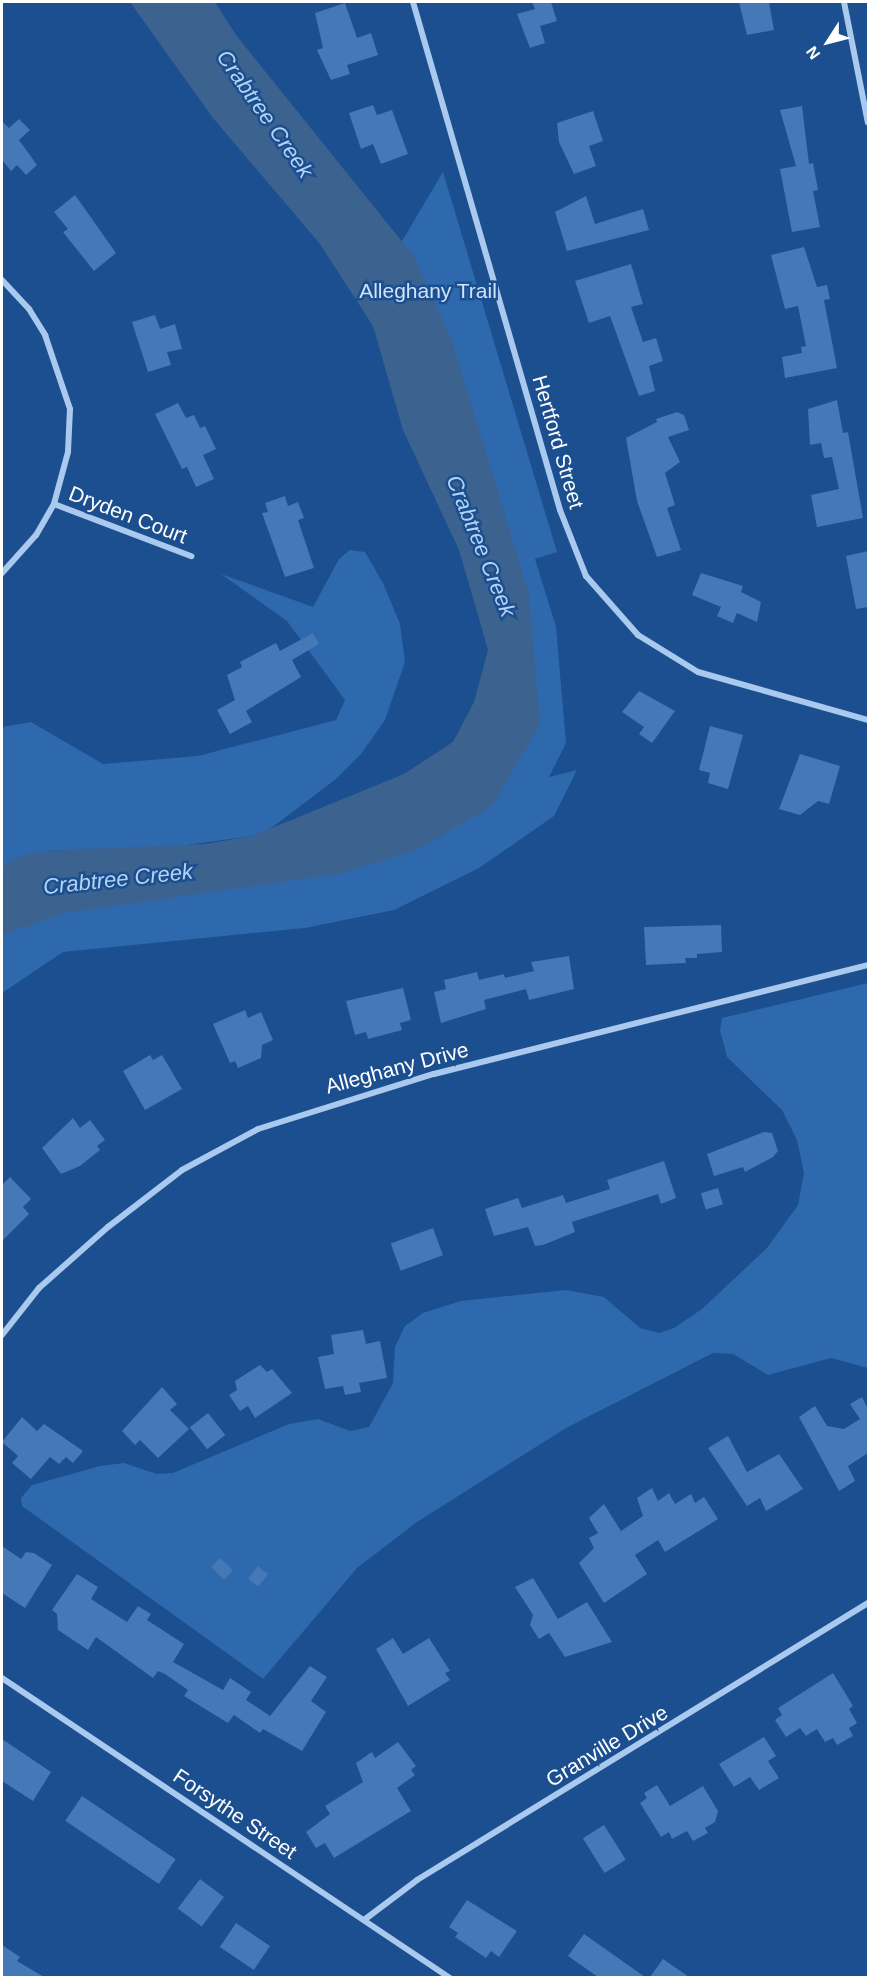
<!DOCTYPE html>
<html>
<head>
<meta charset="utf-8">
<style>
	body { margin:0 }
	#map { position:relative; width:870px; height:1979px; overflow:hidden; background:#1b4f8f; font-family:Helvetica,sans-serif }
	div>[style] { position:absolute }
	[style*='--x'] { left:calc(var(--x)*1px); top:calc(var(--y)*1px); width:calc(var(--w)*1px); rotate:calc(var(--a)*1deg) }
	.green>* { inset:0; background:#2e69ad }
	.water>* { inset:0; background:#3c6290 }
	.building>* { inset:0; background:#4478b7; transform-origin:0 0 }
	.minor>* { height:6px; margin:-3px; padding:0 3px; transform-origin:3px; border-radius:3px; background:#a9c9ee }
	span { translate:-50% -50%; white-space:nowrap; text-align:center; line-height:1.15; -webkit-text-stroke:5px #1b4f8f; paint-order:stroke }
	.park-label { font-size:21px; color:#cfe3fa }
	.street-label { font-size:21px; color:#fff }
	.water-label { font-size:22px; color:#b5d3f5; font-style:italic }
	.frame { position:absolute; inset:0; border:3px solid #fff; pointer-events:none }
	.north { position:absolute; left:798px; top:12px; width:60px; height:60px; -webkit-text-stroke:4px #1b4f8f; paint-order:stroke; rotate:234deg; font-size:16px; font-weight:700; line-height:24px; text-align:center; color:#fff }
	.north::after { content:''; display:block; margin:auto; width:21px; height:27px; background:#fff; clip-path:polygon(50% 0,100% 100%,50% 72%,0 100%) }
</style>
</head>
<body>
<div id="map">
	<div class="green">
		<i style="clip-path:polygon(443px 172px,557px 552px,535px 559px,556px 627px,566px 743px,549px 777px,577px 770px,554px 816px,479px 868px,394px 910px,305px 928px,63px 952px,2px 993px,2px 900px,290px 848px,489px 742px,505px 635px,374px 288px)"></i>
		<i style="clip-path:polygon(350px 550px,365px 552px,383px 583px,400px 624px,405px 662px,385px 720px,361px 754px,336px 779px,270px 829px,252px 836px,172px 847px,45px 851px,2px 867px,2px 727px,31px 722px,103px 764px,198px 756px,336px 720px,345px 700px,287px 621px,221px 574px,313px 607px,339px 559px)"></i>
		<i style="clip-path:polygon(868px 983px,868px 1368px,831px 1358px,768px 1375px,733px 1354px,713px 1353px,566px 1428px,417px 1522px,357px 1568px,263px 1679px,22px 1506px,21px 1498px,32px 1485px,100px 1466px,124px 1463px,157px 1474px,173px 1473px,289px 1424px,318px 1419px,350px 1431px,369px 1427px,393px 1383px,395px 1347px,405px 1326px,423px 1313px,461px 1301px,566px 1290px,604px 1297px,640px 1328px,659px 1333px,674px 1328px,702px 1309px,767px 1248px,798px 1205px,804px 1173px,797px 1140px,782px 1110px,727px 1057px,720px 1030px,722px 1018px)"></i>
	</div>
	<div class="water">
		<i style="clip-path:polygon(130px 2px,215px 2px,236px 35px,412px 254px,451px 337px,529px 594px,540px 724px,492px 806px,415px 851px,339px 874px,65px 913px,2px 935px,2px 867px,20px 857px,45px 851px,205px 844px,252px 836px,404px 774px,453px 742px,474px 702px,488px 650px,459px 550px,403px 430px,373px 326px,320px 244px,213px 118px)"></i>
	</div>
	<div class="building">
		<i style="clip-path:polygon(532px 2px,551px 2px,557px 21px,540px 26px,545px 43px,530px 48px,517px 14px,535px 9px)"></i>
		<i style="clip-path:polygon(739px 2px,769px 2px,774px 30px,747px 35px)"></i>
		<i style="clip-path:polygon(345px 3px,357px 38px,371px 33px,378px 55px,347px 65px,350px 74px,331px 80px,317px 50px,323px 48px,315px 13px)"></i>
		<i style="clip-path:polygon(373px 105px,377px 115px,392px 110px,408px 154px,381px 164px,373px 144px,361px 149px,349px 113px)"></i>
		<i style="clip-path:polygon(802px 106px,809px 164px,813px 163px,818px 190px,813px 191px,820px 227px,792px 232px,780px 169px,796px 166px,780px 110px)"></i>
		<i style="clip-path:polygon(593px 111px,603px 141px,589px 146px,596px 166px,574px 174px,559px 142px,557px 123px)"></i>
		<i style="clip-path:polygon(19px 119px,30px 130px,19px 140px,37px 165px,26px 175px,17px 165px,11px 171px,2px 160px,2px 121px,9px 128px)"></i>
		<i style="clip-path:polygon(75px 195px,116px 253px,94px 271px,63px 232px,68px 229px,54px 212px)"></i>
		<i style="clip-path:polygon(586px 196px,595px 224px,643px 209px,649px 230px,567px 251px,555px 212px)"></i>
		<i style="clip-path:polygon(804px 247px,817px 287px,827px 285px,830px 299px,824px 300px,837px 368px,785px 378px,782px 357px,802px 353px,801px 347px,806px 346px,798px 306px,785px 309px,771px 255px)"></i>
		<i style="clip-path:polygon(631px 264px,643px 304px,631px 307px,643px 342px,656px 338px,663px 361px,649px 366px,655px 391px,639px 396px,610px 316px,589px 323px,575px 281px)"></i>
		<i style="clip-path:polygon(155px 315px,160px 329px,175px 324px,182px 349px,167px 352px,171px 365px,148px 372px,132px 322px)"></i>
		<i style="clip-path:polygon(837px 400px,843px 433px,848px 432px,863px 518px,817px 527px,811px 495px,839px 489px,832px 457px,824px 458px,821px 443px,810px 445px,808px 409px)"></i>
		<i style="clip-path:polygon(178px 403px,186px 418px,194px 415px,200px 428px,205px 426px,216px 449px,203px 455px,214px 479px,196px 487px,187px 467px,182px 469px,155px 414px)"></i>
		<i style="clip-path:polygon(677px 412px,684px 415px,689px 430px,668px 437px,680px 462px,665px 473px,675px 505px,667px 508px,681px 550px,657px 557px,637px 501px,626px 438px,657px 422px,656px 419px)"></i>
		<i style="clip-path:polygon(285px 496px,288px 506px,298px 502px,304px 518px,298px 520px,314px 568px,285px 577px,262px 513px,268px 512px,265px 503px)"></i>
		<i style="clip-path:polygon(868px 551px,868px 607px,856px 609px,846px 556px)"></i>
		<i style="clip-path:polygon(701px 573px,743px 586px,741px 592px,761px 602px,757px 622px,737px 613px,733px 623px,717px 616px,721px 607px,692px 595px)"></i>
		<i style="clip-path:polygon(313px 633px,319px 644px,292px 660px,301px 677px,246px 711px,252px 722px,230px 734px,217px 710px,235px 700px,227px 675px,242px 667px,240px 662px,276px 643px,280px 651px)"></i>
		<i style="clip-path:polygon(639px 691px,675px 711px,652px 743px,639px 734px,644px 727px,622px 712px)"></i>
		<i style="clip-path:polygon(710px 726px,743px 735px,728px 789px,708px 783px,710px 773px,699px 770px)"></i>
		<i style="clip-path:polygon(800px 754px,840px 766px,829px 804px,818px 801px,800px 815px,779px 809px)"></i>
		<i style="clip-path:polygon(721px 925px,722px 952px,697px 954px,697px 958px,685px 958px,686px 963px,646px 965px,644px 927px)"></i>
		<i style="clip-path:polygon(569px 956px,574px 989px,529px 1000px,526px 989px,484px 1000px,486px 1009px,441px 1023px,434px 992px,446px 989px,444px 980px,477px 972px,479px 980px,504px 974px,505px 978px,534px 971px,531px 962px)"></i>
		<i style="clip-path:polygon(403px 988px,411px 1020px,400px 1023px,402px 1030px,368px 1039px,366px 1032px,355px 1035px,346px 1001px)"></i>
		<i style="clip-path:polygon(245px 1010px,248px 1018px,261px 1012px,273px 1040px,262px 1045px,261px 1058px,238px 1068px,235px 1061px,230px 1063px,213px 1024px)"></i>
		<i style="clip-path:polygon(150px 1055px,153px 1060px,162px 1055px,182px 1089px,145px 1110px,123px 1071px)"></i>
		<i style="clip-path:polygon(73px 1118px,80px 1128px,90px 1120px,105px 1140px,97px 1146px,100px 1150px,80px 1166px,61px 1174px,42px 1148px)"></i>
		<i style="clip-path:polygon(764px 1132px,772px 1133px,778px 1151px,773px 1157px,745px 1172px,743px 1167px,714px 1176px,707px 1154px)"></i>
		<i style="clip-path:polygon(664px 1161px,676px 1198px,661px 1204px,658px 1194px,572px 1222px,575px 1232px,543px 1245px,535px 1246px,528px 1227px,494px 1236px,485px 1209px,518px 1198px,522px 1208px,563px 1195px,566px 1203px,610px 1189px,607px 1180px)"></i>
		<i style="clip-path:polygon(10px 1177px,31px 1199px,23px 1207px,29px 1214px,2px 1241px,2px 1185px)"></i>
		<i style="left:718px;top:1188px;width:17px;height:18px;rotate:73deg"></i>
		<i style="left:433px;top:1228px;width:29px;height:45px;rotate:70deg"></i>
		<i style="clip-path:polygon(363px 1330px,366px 1344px,380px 1341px,387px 1378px,359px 1383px,361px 1392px,345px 1395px,343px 1386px,325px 1389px,318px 1357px,334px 1354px,331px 1335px)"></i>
		<i style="clip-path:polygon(260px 1365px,267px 1372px,272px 1369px,292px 1393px,255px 1418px,248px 1406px,240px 1411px,229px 1395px,237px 1390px,235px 1381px)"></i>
		<i style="clip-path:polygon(162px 1387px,177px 1404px,170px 1410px,189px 1429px,158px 1458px,140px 1440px,135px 1445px,122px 1431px)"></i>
		<i style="clip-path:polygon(862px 1397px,868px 1409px,868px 1453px,848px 1466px,855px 1481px,839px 1491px,799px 1417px,815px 1406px,827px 1426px,844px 1429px,860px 1419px,850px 1404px)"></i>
		<i style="left:208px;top:1413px;width:28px;height:23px;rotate:52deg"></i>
		<i style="clip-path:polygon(22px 1417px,37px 1431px,44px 1424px,83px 1451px,73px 1463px,66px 1457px,59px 1464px,50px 1457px,31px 1479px,12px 1463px,18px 1456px,2px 1442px)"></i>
		<i style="clip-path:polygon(728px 1436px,747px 1472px,779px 1454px,803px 1489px,766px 1511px,760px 1498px,747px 1506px,708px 1448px)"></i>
		<i style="clip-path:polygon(652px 1488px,658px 1501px,669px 1493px,675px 1504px,691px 1494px,695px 1503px,704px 1497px,718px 1519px,665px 1552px,658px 1540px,635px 1555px,647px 1574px,604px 1603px,579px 1563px,594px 1548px,589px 1538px,598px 1533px,589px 1518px,604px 1504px,621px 1531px,643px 1516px,637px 1498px)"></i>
		<i style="clip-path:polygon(2px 1546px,21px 1559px,26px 1552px,34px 1553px,52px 1565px,25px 1608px,2px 1593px)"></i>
		<i style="left:220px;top:1558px;width:18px;height:13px;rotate:43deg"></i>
		<i style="left:258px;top:1566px;width:13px;height:16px;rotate:39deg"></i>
		<i style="clip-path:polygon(77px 1574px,98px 1587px,91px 1599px,127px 1622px,138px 1606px,151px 1614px,147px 1620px,184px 1644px,173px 1662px,223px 1690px,230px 1678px,251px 1692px,246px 1700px,270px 1716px,310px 1666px,327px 1677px,311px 1701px,326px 1712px,302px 1751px,263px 1729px,260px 1733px,234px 1715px,228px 1723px,184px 1696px,188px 1690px,165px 1674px,158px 1671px,153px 1678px,96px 1637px,88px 1650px,58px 1630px,57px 1614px,52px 1610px)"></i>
		<i style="clip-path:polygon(533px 1578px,558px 1619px,587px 1602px,612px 1642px,565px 1657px,549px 1633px,539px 1639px,530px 1625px,533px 1615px,515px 1587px)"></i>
		<i style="clip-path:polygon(393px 1638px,403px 1654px,429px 1638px,450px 1671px,445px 1673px,450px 1680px,408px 1706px,376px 1649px)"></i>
		<i style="clip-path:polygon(833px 1673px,853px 1706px,849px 1709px,857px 1723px,849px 1728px,853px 1736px,837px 1745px,833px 1738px,825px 1742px,817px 1729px,806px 1736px,800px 1728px,786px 1737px,775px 1720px,782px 1715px,778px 1708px)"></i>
		<i style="clip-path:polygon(764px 1737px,776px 1756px,768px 1761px,779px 1778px,759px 1790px,750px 1777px,734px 1787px,719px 1764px)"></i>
		<i style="clip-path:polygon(2px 1739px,51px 1772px,33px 1801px,2px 1781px)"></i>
		<i style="clip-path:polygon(398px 1742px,416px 1766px,411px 1770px,415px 1775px,397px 1788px,411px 1811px,334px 1858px,325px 1843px,316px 1848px,306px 1832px,330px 1814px,325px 1806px,363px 1782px,356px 1763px,372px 1752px,375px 1758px)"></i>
		<i style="clip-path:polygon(657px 1785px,670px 1806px,703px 1786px,718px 1811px,715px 1822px,705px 1828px,708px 1833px,693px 1841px,687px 1831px,672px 1839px,669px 1832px,661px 1837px,640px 1803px,647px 1798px,644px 1793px)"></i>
		<i style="left:82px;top:1796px;width:113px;height:30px;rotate:34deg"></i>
		<i style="left:604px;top:1825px;width:41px;height:25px;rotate:58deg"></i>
		<i style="left:200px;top:1879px;width:30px;height:37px;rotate:37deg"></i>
		<i style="clip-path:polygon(467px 1900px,517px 1931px,499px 1957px,491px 1951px,486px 1958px,455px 1937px,458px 1933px,449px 1927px)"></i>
		<i style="left:236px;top:1923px;width:41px;height:29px;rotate:34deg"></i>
		<i style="clip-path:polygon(584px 1934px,645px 1977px,598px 1977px,568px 1956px)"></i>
		<i style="clip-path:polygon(2px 1945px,20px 1957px,17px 1961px,44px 1977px,2px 1977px)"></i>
		<i style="clip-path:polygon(663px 1959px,689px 1977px,650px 1977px)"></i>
	</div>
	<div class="minor">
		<i style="--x:413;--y:2;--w:529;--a:73.86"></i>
		<i style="--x:560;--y:510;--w:71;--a:68.5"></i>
		<i style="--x:586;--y:576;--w:79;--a:48.6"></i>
		<i style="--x:638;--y:635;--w:70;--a:31.7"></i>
		<i style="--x:698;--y:672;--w:177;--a:15.8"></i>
		<i style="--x:844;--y:2;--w:123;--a:78.8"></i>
		<i style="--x:2;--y:280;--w:40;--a:47"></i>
		<i style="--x:29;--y:309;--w:31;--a:58"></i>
		<i style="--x:45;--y:335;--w:78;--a:71.3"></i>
		<i style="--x:70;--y:409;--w:43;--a:92.7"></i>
		<i style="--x:68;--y:452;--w:54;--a:105.1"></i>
		<i style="--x:54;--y:504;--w:36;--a:120"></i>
		<i style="--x:36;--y:535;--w:51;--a:131.8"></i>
		<i style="--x:54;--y:504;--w:147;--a:20.8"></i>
		<i style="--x:2;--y:1335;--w:60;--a:-51.8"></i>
		<i style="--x:39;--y:1288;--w:92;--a:-41.5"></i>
		<i style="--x:108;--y:1227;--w:93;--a:-37.6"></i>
		<i style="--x:182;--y:1170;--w:86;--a:-28.3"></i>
		<i style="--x:258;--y:1129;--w:184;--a:-17.4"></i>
		<i style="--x:434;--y:1074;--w:447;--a:-14.1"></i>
		<i style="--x:2;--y:1678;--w:539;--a:33.81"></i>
		<i style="--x:364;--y:1920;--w:66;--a:-37"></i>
		<i style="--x:417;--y:1880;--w:529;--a:-31.56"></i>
	</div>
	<div class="park-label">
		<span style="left:428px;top:291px">Alleghany Trail</span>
	</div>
	<div class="street-label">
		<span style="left:558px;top:442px;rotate:74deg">Hertford Street</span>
		<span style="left:128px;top:515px;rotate:21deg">Dryden Court</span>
		<span style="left:397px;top:1068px;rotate:-15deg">Alleghany Drive</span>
		<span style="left:607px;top:1746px;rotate:-31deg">Granville Drive</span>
		<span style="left:235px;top:1814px;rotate:34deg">Forsythe Street</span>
	</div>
	<div class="water-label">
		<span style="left:265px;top:114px;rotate:55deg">Crabtree Creek</span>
		<span style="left:481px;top:546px;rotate:68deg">Crabtree Creek</span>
		<span style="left:118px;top:879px;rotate:-6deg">Crabtree Creek</span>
	</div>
	<div class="frame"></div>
	<div class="north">N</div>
</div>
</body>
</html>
